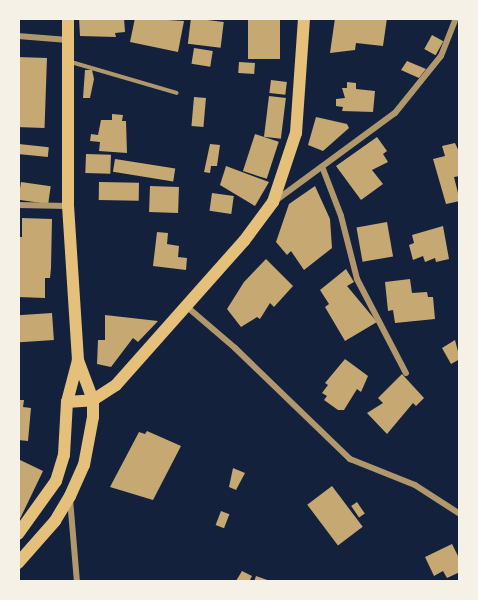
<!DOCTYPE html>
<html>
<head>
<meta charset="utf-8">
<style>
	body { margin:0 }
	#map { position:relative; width:478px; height:600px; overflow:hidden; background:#14213d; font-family:"DejaVu Sans",sans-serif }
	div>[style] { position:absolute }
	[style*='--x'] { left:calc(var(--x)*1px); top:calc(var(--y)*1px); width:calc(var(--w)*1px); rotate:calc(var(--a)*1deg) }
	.building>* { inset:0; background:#c6a872; transform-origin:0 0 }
	.service>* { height:4px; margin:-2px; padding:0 2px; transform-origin:2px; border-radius:2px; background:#b1986c }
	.minor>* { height:6px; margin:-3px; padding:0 3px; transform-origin:3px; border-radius:3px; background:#b1986c }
	.primary>* { height:12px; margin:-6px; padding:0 6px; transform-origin:6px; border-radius:6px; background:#e5c07b }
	span { translate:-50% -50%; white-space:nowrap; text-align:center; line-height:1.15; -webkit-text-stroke:5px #f6f1e7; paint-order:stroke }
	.frame { position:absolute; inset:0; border:20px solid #f6f1e7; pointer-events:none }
</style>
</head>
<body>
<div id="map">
	<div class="building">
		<i style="clip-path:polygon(79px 18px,124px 18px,125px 32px,115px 33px,116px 37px,80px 36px)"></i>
		<i style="clip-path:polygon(135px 18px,184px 21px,178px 52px,130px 42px)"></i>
		<i style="left:191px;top:18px;width:33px;height:26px;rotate:7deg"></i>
		<i style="left:248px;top:18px;width:32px;height:41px"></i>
		<i style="clip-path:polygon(335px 18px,387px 18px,383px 46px,356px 43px,355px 50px,330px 53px)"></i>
		<i style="left:432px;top:35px;width:13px;height:16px;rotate:29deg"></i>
		<i style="left:194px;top:48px;width:19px;height:16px;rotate:9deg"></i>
		<i style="left:18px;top:57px;width:29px;height:70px;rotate:2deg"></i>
		<i style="clip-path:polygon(407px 61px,426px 69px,419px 78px,401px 70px)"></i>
		<i style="left:239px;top:62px;width:16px;height:11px;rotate:4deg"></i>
		<i style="clip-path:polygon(85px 70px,92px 70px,94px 79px,90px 98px,83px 98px)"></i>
		<i style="left:271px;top:80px;width:16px;height:13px;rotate:7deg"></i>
		<i style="clip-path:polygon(347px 82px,356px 83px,356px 89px,375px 91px,373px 112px,342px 111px,343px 107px,336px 106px,336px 99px,345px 98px,342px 88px,347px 88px)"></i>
		<i style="left:269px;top:96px;width:17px;height:41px;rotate:7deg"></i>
		<i style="left:194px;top:97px;width:12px;height:29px;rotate:5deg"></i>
		<i style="clip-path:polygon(112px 114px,123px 115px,122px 121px,126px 121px,127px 153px,99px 151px,100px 142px,90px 141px,91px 134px,98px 135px,101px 120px,112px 120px)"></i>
		<i style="clip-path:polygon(316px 117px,347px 124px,349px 128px,323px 151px,308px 145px)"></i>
		<i style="left:255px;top:134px;width:25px;height:39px;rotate:18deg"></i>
		<i style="clip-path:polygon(377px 137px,387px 151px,383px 154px,388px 162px,372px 170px,383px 184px,361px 200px,336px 166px)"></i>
		<i style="clip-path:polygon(455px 143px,460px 154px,460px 176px,454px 177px,460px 201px,446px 204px,433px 159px,445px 156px,442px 146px)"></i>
		<i style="left:19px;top:144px;width:30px;height:10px;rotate:6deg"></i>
		<i style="clip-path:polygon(210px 144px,220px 145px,217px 166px,211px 166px,210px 173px,204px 172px)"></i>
		<i style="left:86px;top:154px;width:25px;height:19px;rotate:2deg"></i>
		<i style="left:115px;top:159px;width:61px;height:13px;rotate:9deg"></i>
		<i style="clip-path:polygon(226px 166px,269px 182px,255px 206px,220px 185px)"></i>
		<i style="left:21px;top:182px;width:30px;height:18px;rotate:8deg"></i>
		<i style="left:99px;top:182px;width:40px;height:18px;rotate:1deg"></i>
		<i style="left:150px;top:186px;width:29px;height:26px;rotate:2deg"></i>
		<i style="clip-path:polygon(315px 186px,330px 219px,332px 248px,304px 270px,291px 251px,287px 255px,276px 242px,289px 204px)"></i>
		<i style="left:212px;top:193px;width:22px;height:18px;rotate:8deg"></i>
		<i style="clip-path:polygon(22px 218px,52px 219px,51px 268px,50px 278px,45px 278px,45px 298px,18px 297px,18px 237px,22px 237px)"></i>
		<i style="left:387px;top:222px;width:35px;height:31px;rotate:80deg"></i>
		<i style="clip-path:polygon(443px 226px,449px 259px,436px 262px,435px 258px,425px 262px,423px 256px,413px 260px,409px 245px,414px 243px,412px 235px)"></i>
		<i style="clip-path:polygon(157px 232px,168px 233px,167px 244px,179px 246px,178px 257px,187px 258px,186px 270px,153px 266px)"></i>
		<i style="clip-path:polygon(266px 259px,293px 286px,274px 307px,270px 303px,260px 319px,257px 317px,241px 327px,227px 309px,244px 282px)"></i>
		<i style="clip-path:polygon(346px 269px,354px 282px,347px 286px,377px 322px,345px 341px,325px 307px,329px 304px,320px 290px)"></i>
		<i style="clip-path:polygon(410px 279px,412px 293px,427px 292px,428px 297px,433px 297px,435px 319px,395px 323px,393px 310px,388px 311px,385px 282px)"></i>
		<i style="left:52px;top:313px;width:27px;height:34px;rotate:86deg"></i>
		<i style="clip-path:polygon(105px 315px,158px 321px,138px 342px,133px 338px,111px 367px,97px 364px,98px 340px,105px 340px)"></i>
		<i style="clip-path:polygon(455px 340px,460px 359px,451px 364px,442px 348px)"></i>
		<i style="clip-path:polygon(345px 359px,368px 376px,361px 392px,357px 389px,344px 410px,338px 410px,324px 400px,327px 396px,322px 393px,328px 385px,325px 383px)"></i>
		<i style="clip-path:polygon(402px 374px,424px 398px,416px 406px,413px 403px,387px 434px,367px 413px,383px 403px,378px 398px)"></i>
		<i style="clip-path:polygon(18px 400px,24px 400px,23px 407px,31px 408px,28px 441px,18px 440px)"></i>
		<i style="clip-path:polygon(147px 431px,181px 446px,153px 500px,110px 487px,139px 432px,145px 434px)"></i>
		<i style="clip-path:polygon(18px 459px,43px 471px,18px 523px)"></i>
		<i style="clip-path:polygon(233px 468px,245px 473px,236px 490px,229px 487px)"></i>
		<i style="left:332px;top:486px;width:51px;height:31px;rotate:53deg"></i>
		<i style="left:357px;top:502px;width:14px;height:7px;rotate:56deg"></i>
		<i style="left:221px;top:511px;width:9px;height:15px;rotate:21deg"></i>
		<i style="clip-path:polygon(452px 544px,460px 560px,460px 572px,447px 578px,443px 571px,434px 576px,425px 557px)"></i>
		<i style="clip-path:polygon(242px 571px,252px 576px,249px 582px,236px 581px)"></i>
		<i style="clip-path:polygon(256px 576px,273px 582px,254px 582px)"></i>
	</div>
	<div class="service">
		<i style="--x:71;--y:62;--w:110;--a:16.3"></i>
	</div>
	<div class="minor">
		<i style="--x:18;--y:36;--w:50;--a:4.6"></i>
		<i style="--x:323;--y:169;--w:50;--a:69"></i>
		<i style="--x:341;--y:216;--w:65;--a:75.7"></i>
		<i style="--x:357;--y:279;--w:106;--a:62.5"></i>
		<i style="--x:275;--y:201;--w:149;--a:-36.3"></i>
		<i style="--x:395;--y:113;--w:73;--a:-51.1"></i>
		<i style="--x:441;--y:56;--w:41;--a:-68.5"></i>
		<i style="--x:18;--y:205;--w:50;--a:1.1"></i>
		<i style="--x:186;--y:306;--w:65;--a:40.6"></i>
		<i style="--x:235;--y:348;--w:160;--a:44"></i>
		<i style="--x:350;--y:459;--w:70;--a:21.8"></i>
		<i style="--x:415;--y:485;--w:54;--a:32.8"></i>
		<i style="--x:70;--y:499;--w:83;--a:85.2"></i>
	</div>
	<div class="primary">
		<i style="--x:67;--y:402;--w:26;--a:-4"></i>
		<i style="--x:93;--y:400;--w:27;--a:-33"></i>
		<i style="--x:116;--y:385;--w:193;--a:-48.4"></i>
		<i style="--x:244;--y:241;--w:49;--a:-53.4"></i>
		<i style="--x:273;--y:202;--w:73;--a:-71.6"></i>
		<i style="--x:296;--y:133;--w:115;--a:-86"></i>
		<i style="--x:18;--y:534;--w:65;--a:-54.4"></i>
		<i style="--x:56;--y:481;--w:27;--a:-73"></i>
		<i style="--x:64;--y:455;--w:53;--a:-86.8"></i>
		<i style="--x:67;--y:402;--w:43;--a:-75.3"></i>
		<i style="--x:18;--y:563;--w:56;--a:-48.6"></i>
		<i style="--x:55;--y:521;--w:29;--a:-59"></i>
		<i style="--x:70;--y:496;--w:34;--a:-66"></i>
		<i style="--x:84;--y:465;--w:49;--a:-79.4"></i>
		<i style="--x:93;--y:417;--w:17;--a:-90"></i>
		<i style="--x:93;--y:400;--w:43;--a:-110.6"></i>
		<i style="--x:78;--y:360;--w:154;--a:-93.7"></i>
		<i style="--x:68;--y:206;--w:188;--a:-90"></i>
	</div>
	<div class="frame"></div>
</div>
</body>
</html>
